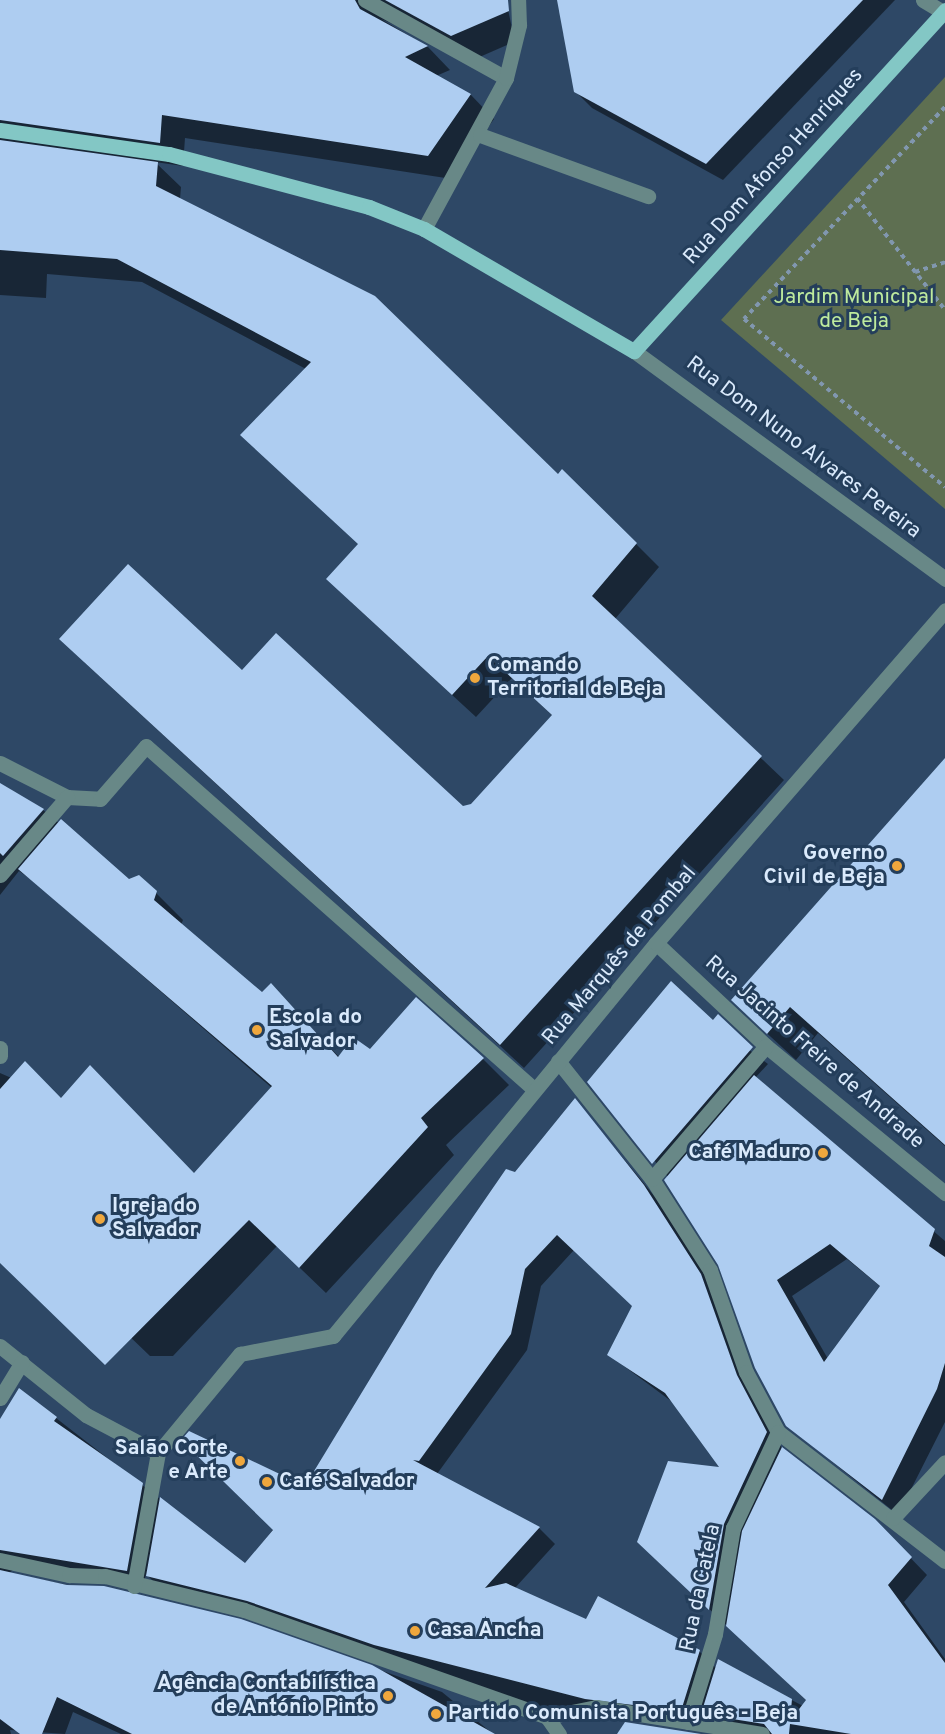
<!DOCTYPE html>
<html>
<head>
<meta charset="utf-8">
<style>
	body { margin:0 }
	#map { position:relative; width:945px; height:1734px; overflow:hidden; background:#2e4866; font-family:Overpass,sans-serif }
	div>[style] { position:absolute }
	[style*='--x'] { left:calc(var(--x)*1px); top:calc(var(--y)*1px); width:calc(var(--w)*1px); rotate:calc(var(--a)*1deg) }
	.green>* { inset:0; background:#5e6f51 }
	.shadow>* { inset:0; background:#0007 }
	.building>* { inset:0; background:#aecdf1 }
	.path>* { height:4px; margin-top:-2px; transform-origin:0; background:repeating-linear-gradient(90deg,#8197af 0 4.5px,transparent 0 9px) }
	.minor>* { height:15px; margin:-7.5px; padding:0 7.5px; transform-origin:7.5px; border-radius:7.5px; background:#688887 }
	.major>* { height:15px; margin:-7.5px; padding:0 7.5px; transform-origin:7.5px; border-radius:7.5px; background:#83c7c5 }
	.dots>* { width:16px; height:16px; translate:-50% -50%; box-sizing:border-box; border:3px solid #243e5b; border-radius:50% }
	span { translate:-50% -50%; white-space:nowrap; text-align:center; line-height:1.15; -webkit-text-stroke:6px #243e5b; paint-order:stroke }
	.street-label { font-size:21px; color:#daeafc }
	.park-label { font-size:21px; color:#beea9d }
	.poi-label { font-size:21px; color:#daeafc; font-weight:700 }
	.left { translate:0 -50%; text-align:left }
	.right { translate:-100% -50%; text-align:right }
</style>
</head>
<body>
<div id="map">
	<div class="green">
		<i style="clip-path:polygon(945px 77px,945px 509px,721px 320px)"></i>
	</div>
	<div class="shadow">
		<i style="clip-path:polygon(0 0,506px 0,513px 33px,507px 45px,475px 59px,381px 19px,428px 47px,450px 70px,436px 76px,471px 95px,494px 119px,452px 179px,185px 138px,183px 166px,155px 162px,181px 187px,180px 199px,558px 476px,636px 544px,659px 567px,615px 619px,784px 780px,524px 1068px,84px 662px,242px 672px,463px 807px,472px 806px,553px 716px,512px 678px,476px 717px,351px 602px,360px 544px,306px 369px,142px 282px,47px 274px,46px 298px,0 295px)"></i>
		<i style="clip-path:polygon(559px 0,895px 0,723px 180px,592px 108px,575px 91px)"></i>
		<i style="clip-path:polygon(945px 760px,945px 1146px,818px 1033px,796px 1060px,760px 1027px)"></i>
		<i style="clip-path:polygon(0 785px,43px 810px,129px 881px,156px 893px,183px 920px,181px 925px,262px 994px,271px 985px,340px 1058px,370px 1051px,483px 1059px,509px 1085px,446px 1145px,454px 1155px,326px 1293px,277px 1246px,173px 1356px,150px 1356px,0 1212px,0 1073px,62px 1100px,195px 1175px,272px 1088px,32px 880px,19px 871px,0 895px)"></i>
		<i style="clip-path:polygon(evenodd,713px 1023px,768px 1064px,755px 1078px,945px 1241px,945px 1422px,898px 1515px,787px 1425px,720px 1264px,668px 1177px,589px 1082px,713px 1023px,847px 1259px,881px 1287px,828px 1359px,792px 1296px,847px 1259px)"></i>
		<i style="clip-path:polygon(evenodd,575px 1100px,660px 1203px,717px 1292px,752px 1393px,783px 1450px,874px 1520px,927px 1575px,904px 1602px,945px 1659px,945px 1734px,741px 1734px,719px 1730px,701px 1713px,697px 1726px,615px 1713px,524px 1708px,164px 1592px,146px 1574px,143px 1587px,19px 1566px,9px 1573px,241px 1621px,442px 1692px,493px 1734px,121px 1734px,73px 1712px,65px 1734px,10px 1730px,11px 1734px,0 1734px,0 1424px,56px 1418px,245px 1565px,306px 1488px,516px 1174px,575px 1100px,574px 1250px,634px 1306px,609px 1355px,675px 1404px,722px 1468px,655px 1558px,807px 1701px,803px 1706px,718px 1661px,716px 1668px,699px 1651px,587px 1621px,515px 1588px,555px 1544px,539px 1528px,437px 1474px,527px 1350px,541px 1286px,574px 1250px)"></i>
	</div>
	<div class="building">
		<i style="clip-path:polygon(0 0,355px 0,360px 9px,428px 46px,405px 57px,471px 94px,428px 156px,162px 115px,160px 143px,0 120px)"></i>
		<i style="clip-path:polygon(385px 0,508px 0,509px 11px,451px 36px)"></i>
		<i style="clip-path:polygon(557px 0,863px 0,706px 164px,574px 92px)"></i>
		<i style="clip-path:polygon(0 140px,158px 162px,156px 186px,375px 296px,558px 474px,562px 469px,637px 543px,592px 596px,762px 756px,500px 1045px,59px 639px,128px 564px,242px 670px,276px 633px,463px 806px,471px 804px,552px 715px,488px 656px,452px 695px,326px 579px,358px 544px,240px 435px,311px 362px,117px 259px,0 250px)"></i>
		<i style="clip-path:polygon(945px 758px,945px 1145px,790px 1007px,767px 1034px,731px 1000px)"></i>
		<i style="clip-path:polygon(0 783px,44px 809px,3px 856px,0 853px)"></i>
		<i style="clip-path:polygon(61px 819px,129px 879px,139px 875px,157px 891px,154px 900px,262px 992px,271px 983px,338px 1057px,353px 1037px,370px 1049px,416px 997px,484px 1058px,421px 1118px,428px 1127px,299px 1268px,249px 1220px,105px 1365px,0 1263px,0 1089px,25px 1061px,61px 1098px,90px 1065px,194px 1173px,272px 1086px,18px 869px)"></i>
		<i style="clip-path:polygon(671px 981px,713px 1020px,718px 1014px,753px 1047px,652px 1164px,587px 1082px)"></i>
		<i style="clip-path:polygon(evenodd,754px 1075px,935px 1229px,929px 1246px,945px 1257px,945px 1363px,937px 1389px,882px 1500px,786px 1426px,755px 1368px,718px 1265px,664px 1180px,754px 1075px,830px 1244px,880px 1286px,824px 1362px,777px 1280px,830px 1244px)"></i>
		<i style="clip-path:polygon(575px 1098px,644px 1185px,701px 1274px,737px 1375px,767px 1432px,724px 1524px,709px 1610px,637px 1542px,668px 1461px,719px 1467px,665px 1393px,607px 1355px,632px 1306px,557px 1235px,525px 1269px,511px 1334px,419px 1461px,413px 1460px,540px 1527px,485px 1588px,506px 1583px,586px 1619px,598px 1596px,700px 1650px,681px 1711px,585px 1699px,374px 1645px,247px 1601px,146px 1576px,160px 1497px,245px 1563px,273px 1530px,181px 1440px,189px 1431px,305px 1486px,435px 1272px,506px 1169px,515px 1172px)"></i>
		<i style="clip-path:polygon(19px 1388px,57px 1417px,54px 1421px,143px 1483px,127px 1571px,0 1550px,0 1419px)"></i>
		<i style="clip-path:polygon(782px 1447px,875px 1519px,912px 1557px,888px 1585px,945px 1663px,945px 1734px,851px 1734px,790px 1724px,789px 1734px,772px 1734px,764px 1724px,701px 1714px,718px 1659px,792px 1699px,790px 1721px,806px 1700px,726px 1626px,742px 1531px)"></i>
		<i style="clip-path:polygon(0 1570px,67px 1585px,104px 1586px,241px 1619px,372px 1665px,495px 1734px,132px 1734px,57px 1697px,42px 1734px,20px 1734px,0 1719px)"></i>
		<i style="clip-path:polygon(625px 1722px,701px 1734px,617px 1734px)"></i>
	</div>
	<div class="path">
		<i style="--x:945;--y:107;--w:292;--a:133.5"></i>
		<i style="--x:744;--y:319;--w:262;--a:39.9"></i>
		<i style="--x:857;--y:198;--w:142;--a:51.8"></i>
		<i style="--x:915;--y:272;--w:32;--a:-18"></i>
	</div>
	<div class="minor">
		<i style="--x:365;--y:0;--w:161;--a:29"></i>
		<i style="--x:506;--y:78;--w:172;--a:118.5"></i>
		<i style="--x:923;--y:0;--w:23;--a:31"></i>
		<i style="--x:506;--y:78;--w:55;--a:-76.2"></i>
		<i style="--x:519;--y:25;--w:25;--a:-92"></i>
		<i style="--x:480;--y:135;--w:179;--a:20"></i>
		<i style="--x:634;--y:351;--w:386;--a:36.2"></i>
		<i style="--x:0;--y:763;--w:75;--a:26.9"></i>
		<i style="--x:67;--y:797;--w:33;--a:3"></i>
		<i style="--x:100;--y:799;--w:70;--a:-49"></i>
		<i style="--x:146;--y:746;--w:519;--a:41.49"></i>
		<i style="--x:0;--y:875;--w:103;--a:-49.3"></i>
		<i style="--x:656;--y:943;--w:151;--a:43.1"></i>
		<i style="--x:766;--y:1046;--w:232;--a:39.4"></i>
		<i style="--x:0;--y:1048;--w:8;--a:90"></i>
		<i style="--x:558;--y:1061;--w:151;--a:51.5"></i>
		<i style="--x:652;--y:1179;--w:108;--a:57.5"></i>
		<i style="--x:710;--y:1270;--w:108;--a:70.6"></i>
		<i style="--x:746;--y:1372;--w:68;--a:61.9"></i>
		<i style="--x:778;--y:1432;--w:211;--a:37.7"></i>
		<i style="--x:652;--y:1179;--w:175;--a:-49.4"></i>
		<i style="--x:0;--y:1346;--w:110;--a:38.7"></i>
		<i style="--x:86;--y:1415;--w:81;--a:27.8"></i>
		<i style="--x:0;--y:1398;--w:42;--a:-58.6"></i>
		<i style="--x:893;--y:1518;--w:76;--a:-47.1"></i>
		<i style="--x:0;--y:1560;--w:71;--a:12.3"></i>
		<i style="--x:69;--y:1575;--w:36;--a:2"></i>
		<i style="--x:105;--y:1576;--w:143;--a:13.7"></i>
		<i style="--x:244;--y:1610;--w:321;--a:19.4"></i>
		<i style="--x:547;--y:1717;--w:50;--a:-11.5"></i>
		<i style="--x:596;--y:1707;--w:168;--a:9.2"></i>
		<i style="--x:134;--y:1586;--w:135;--a:-79.8"></i>
		<i style="--x:158;--y:1453;--w:129;--a:-50.4"></i>
		<i style="--x:240;--y:1354;--w:95;--a:-11"></i>
		<i style="--x:333;--y:1336;--w:509;--a:-50.58"></i>
		<i style="--x:656;--y:943;--w:441;--a:-49"></i>
		<i style="--x:547;--y:1717;--w:21;--a:55"></i>
		<i style="--x:688;--y:1722;--w:92;--a:-72.9"></i>
		<i style="--x:715;--y:1634;--w:108;--a:-80.4"></i>
		<i style="--x:733;--y:1528;--w:106;--a:-64.9"></i>
	</div>
	<div class="major">
		<i style="--x:0;--y:130;--w:171;--a:8.1"></i>
		<i style="--x:169;--y:154;--w:207;--a:14.8"></i>
		<i style="--x:369;--y:207;--w:59;--a:21.8"></i>
		<i style="--x:424;--y:229;--w:243;--a:30.2"></i>
		<i style="--x:634;--y:351;--w:462;--a:-47.6"></i>
	</div>
	<div class="dots">
		<i style="left:475px;top:678px;background:#efa73d"></i>
		<i style="left:897px;top:866px;background:#efa73d"></i>
		<i style="left:257px;top:1030px;background:#efa73d"></i>
		<i style="left:823px;top:1153px;background:#efa73d"></i>
		<i style="left:100px;top:1219px;background:#efa73d"></i>
		<i style="left:240px;top:1461px;background:#efa73d"></i>
		<i style="left:267px;top:1482px;background:#efa73d"></i>
		<i style="left:415px;top:1631px;background:#efa73d"></i>
		<i style="left:388px;top:1696px;background:#efa73d"></i>
		<i style="left:436px;top:1714px;background:#efa73d"></i>
	</div>
	<div class="street-label">
		<span style="left:774px;top:167px;rotate:-48deg">Rua Dom Afonso Henriques</span>
		<span style="left:803px;top:448px;rotate:37deg">Rua Dom Nuno Alvares Pereira</span>
		<span style="left:620px;top:956px;rotate:-50deg">Rua Marquês de Pombal</span>
		<span style="left:814px;top:1053px;rotate:41deg">Rua Jacinto Freire de Andrade</span>
		<span style="left:701px;top:1588px;rotate:-78deg">Rua da Catela</span>
	</div>
	<div class="park-label">
		<span style="left:854px;top:310px">Jardim Municipal<br>de Beja</span>
	</div>
	<div class="poi-label">
		<span class="left" style="left:487px;top:678px">Comando<br>Territorial de Beja</span>
		<span class="right" style="left:885px;top:866px">Governo<br>Civil de Beja</span>
		<span class="left" style="left:269px;top:1030px">Escola do<br>Salvador</span>
		<span class="right" style="left:811px;top:1153px">Café Maduro</span>
		<span class="left" style="left:112px;top:1219px">Igreja do<br>Salvador</span>
		<span class="right" style="left:228px;top:1461px">Salão Corte<br>e Arte</span>
		<span class="left" style="left:279px;top:1482px">Café Salvador</span>
		<span class="left" style="left:427px;top:1631px">Casa Ancha</span>
		<span class="right" style="left:376px;top:1696px">Agência Contabilística<br>de António Pinto</span>
		<span class="left" style="left:448px;top:1714px">Partido Comunista Português - Beja</span>
	</div>
</div>
</body>
</html>
